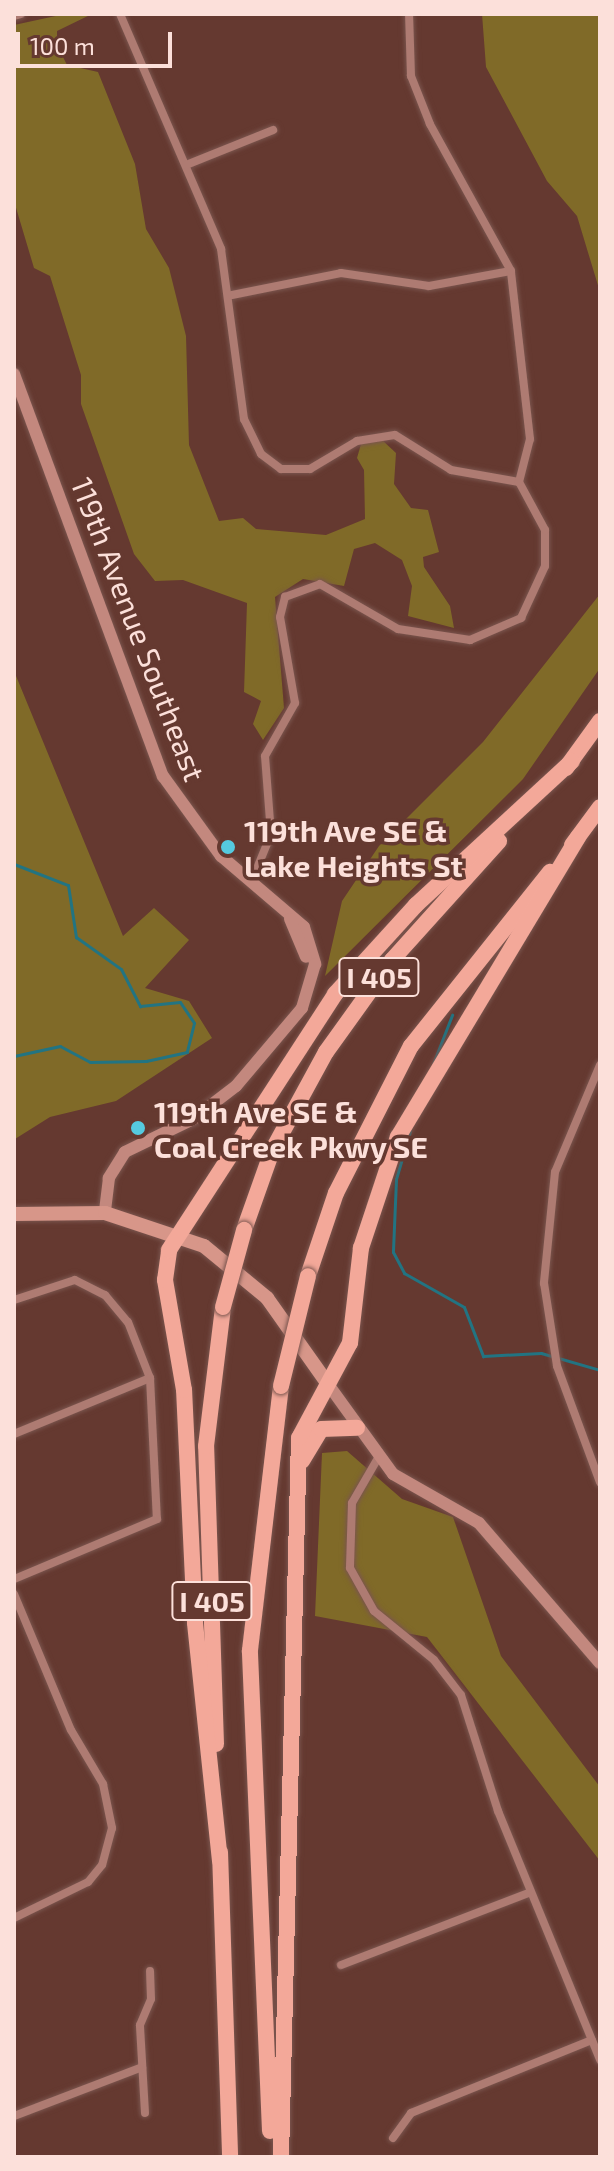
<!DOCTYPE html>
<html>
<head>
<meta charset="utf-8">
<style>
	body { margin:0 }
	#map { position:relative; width:614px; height:2171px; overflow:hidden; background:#653930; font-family:"Exo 2",sans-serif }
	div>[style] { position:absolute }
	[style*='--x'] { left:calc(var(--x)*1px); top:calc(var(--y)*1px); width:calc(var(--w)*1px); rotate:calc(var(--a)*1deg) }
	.green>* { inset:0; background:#806a28 }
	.stream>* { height:3px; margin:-1.5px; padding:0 1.5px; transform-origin:1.5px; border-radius:1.5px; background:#227482 }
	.roads { filter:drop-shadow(0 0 2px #7a554e) drop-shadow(0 0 2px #7a554e) }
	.street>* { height:8px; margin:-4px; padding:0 4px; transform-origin:4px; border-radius:4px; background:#ae7b72 }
	.secondary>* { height:12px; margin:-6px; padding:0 6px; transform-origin:6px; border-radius:6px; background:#c3887e }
	.primary>* { height:14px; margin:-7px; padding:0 7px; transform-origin:7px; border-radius:7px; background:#d79689 }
	.highway>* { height:16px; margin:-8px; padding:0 8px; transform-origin:8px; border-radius:8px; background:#f3a899 }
	.bridges { filter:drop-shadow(0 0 2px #7a554e) drop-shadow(0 0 2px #7a554e) }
	.highway-bridge>* { height:16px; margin:-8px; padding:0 8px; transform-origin:8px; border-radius:8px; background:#f3a899 }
	.dots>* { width:22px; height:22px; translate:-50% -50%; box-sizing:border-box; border:4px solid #653930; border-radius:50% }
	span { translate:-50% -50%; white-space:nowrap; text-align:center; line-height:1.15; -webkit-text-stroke:7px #653930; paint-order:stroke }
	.shield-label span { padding:2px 6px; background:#653930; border:2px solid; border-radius:6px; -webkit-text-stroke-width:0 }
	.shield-label { font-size:28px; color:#fce0da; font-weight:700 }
	.street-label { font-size:30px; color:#fce0da }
	.poi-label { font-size:30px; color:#fce0da; font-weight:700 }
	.left { translate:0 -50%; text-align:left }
	.frame { position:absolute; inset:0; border:16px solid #fce0da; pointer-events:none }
	.scale { position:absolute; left:16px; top:32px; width:156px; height:36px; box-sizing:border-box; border:4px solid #fce0da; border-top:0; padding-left:10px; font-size:24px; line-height:28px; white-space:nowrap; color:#fce0da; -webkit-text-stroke:6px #653930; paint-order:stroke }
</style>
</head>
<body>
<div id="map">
	<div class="green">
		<i style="clip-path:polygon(65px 14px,92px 14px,57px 31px,57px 45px,67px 65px,98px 72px,135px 164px,146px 229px,169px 268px,186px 336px,189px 445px,219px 521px,243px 518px,256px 529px,326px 535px,365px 519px,364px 470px,357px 458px,361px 444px,381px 439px,396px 453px,394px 484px,411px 508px,428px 510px,439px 552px,423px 557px,424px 567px,450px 606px,454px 628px,408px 616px,412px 586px,402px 560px,375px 543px,354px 549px,344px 586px,303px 579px,275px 597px,284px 708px,263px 740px,253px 724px,261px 701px,244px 692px,247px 603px,183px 580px,155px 581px,134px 554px,81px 404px,81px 375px,50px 276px,34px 268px,14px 201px,14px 25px)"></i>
		<i style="clip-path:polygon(482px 14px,599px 14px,600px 292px,577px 216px,547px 181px,486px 67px)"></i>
		<i style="clip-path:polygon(600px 594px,600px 668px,523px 779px,325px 976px,342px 901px,379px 846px,483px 742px)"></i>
		<i style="clip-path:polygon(14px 671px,123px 936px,154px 908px,189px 940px,145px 988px,189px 1001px,212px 1038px,116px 1101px,50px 1117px,15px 1139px)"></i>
		<i style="clip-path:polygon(347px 1451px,402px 1499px,453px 1517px,501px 1656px,600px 1787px,600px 1861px,427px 1637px,315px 1616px,322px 1453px)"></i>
	</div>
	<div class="stream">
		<i style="--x:14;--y:864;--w:58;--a:21.3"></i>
		<i style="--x:68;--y:885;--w:53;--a:81.3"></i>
		<i style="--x:76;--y:937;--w:55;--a:35.4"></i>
		<i style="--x:121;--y:969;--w:42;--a:62.8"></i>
		<i style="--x:140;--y:1006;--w:40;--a:-5.7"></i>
		<i style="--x:180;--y:1002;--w:25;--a:56"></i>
		<i style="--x:194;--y:1023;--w:30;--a:104"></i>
		<i style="--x:187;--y:1052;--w:42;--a:167.6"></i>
		<i style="--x:146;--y:1061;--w:56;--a:179"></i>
		<i style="--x:90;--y:1062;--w:34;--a:-152"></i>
		<i style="--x:60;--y:1046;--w:47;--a:167.7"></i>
		<i style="--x:433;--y:1064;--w:53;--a:-68.8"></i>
		<i style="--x:410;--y:1131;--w:50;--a:106.3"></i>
		<i style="--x:396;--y:1179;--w:73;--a:92.4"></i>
		<i style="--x:393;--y:1252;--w:24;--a:62"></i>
		<i style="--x:404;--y:1273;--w:69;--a:29.5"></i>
		<i style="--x:464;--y:1307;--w:53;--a:68.8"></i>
		<i style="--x:483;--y:1356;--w:58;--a:-3"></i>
		<i style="--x:541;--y:1353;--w:61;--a:16.1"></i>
	</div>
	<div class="roads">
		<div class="street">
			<i style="--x:120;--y:14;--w:256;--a:66.7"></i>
			<i style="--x:221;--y:249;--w:172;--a:82.3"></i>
			<i style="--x:244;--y:419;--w:39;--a:64"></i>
			<i style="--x:261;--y:454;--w:25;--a:37"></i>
			<i style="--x:281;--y:469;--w:29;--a:0"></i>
			<i style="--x:310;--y:469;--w:55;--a:-30.8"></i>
			<i style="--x:357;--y:441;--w:38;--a:-9"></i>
			<i style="--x:395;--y:435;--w:66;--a:32"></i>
			<i style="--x:451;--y:470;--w:69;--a:10"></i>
			<i style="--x:14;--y:16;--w:7;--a:-16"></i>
			<i style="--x:186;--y:165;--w:94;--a:-21.9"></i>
			<i style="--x:232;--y:295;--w:111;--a:-11.4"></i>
			<i style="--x:341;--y:273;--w:89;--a:8.4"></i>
			<i style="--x:429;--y:286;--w:83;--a:-10.4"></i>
			<i style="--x:251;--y:883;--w:53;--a:-67.8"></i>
			<i style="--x:271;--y:834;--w:78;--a:-94.4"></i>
			<i style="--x:265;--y:756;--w:61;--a:-60.5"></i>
			<i style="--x:295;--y:703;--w:87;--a:-99.9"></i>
			<i style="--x:280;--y:617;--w:21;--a:-76"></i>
			<i style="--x:285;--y:597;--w:37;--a:-20"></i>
			<i style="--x:320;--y:584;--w:90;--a:30"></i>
			<i style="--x:398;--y:629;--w:73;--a:8.7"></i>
			<i style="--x:470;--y:640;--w:56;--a:-23.3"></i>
			<i style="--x:521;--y:618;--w:57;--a:-65.2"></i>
			<i style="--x:545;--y:566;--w:36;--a:-90"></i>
			<i style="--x:545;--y:530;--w:55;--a:-118.4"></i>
			<i style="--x:519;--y:482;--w:44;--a:-75.7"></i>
			<i style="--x:530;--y:439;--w:169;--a:-96.5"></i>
			<i style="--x:511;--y:271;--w:168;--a:-118.9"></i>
			<i style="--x:430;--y:124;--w:52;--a:-111.6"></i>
			<i style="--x:411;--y:76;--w:62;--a:-91.8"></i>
			<i style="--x:600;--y:1065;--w:116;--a:112.8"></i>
			<i style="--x:555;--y:1172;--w:112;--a:95.7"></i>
			<i style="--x:544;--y:1283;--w:84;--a:81.1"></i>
			<i style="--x:557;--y:1366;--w:124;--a:69.7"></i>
			<i style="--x:14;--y:1300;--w:64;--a:-18.2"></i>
			<i style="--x:75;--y:1280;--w:34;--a:27"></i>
			<i style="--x:105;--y:1295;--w:35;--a:50"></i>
			<i style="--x:128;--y:1322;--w:60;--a:68.6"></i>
			<i style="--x:150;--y:1378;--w:141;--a:87.2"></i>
			<i style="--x:157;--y:1519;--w:155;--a:157.2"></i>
			<i style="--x:14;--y:1434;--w:147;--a:-22.4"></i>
			<i style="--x:378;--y:1458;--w:52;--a:120"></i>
			<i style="--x:352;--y:1503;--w:65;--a:91.8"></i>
			<i style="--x:350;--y:1568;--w:49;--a:60.8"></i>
			<i style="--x:374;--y:1611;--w:77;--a:39.2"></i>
			<i style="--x:434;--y:1660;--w:44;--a:52.4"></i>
			<i style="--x:461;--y:1695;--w:122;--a:72.3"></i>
			<i style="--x:498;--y:1811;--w:269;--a:67.7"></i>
			<i style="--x:14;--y:1594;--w:147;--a:67.3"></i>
			<i style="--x:71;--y:1730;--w:63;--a:59.3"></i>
			<i style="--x:103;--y:1784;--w:45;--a:78.4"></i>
			<i style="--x:112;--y:1828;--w:38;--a:105"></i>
			<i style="--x:102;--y:1865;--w:22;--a:129"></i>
			<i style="--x:88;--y:1882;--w:82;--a:154.1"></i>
			<i style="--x:341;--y:1965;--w:201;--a:-21"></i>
			<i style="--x:145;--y:2113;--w:88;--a:-93.3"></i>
			<i style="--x:140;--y:2025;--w:28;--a:-67"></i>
			<i style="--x:151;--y:1999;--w:28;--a:-92"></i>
			<i style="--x:14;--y:2116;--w:137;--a:-20.9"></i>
			<i style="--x:393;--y:2138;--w:31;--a:-54"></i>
			<i style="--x:411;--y:2113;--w:195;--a:-22"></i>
		</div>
		<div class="secondary">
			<i style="--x:14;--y:374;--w:429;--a:69.7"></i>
			<i style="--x:163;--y:776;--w:99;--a:54.1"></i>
			<i style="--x:221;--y:856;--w:109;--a:40.5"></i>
			<i style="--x:304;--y:927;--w:39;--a:73"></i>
			<i style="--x:315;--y:964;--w:46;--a:106.5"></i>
			<i style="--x:302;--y:1008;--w:102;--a:130.2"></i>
			<i style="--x:236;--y:1086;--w:54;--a:142.5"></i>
			<i style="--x:193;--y:1119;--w:76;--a:154.1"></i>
			<i style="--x:125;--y:1152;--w:31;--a:122"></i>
			<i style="--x:109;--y:1178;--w:35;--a:97"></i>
			<i style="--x:290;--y:919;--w:41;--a:67.2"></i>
			<i style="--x:325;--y:1380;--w:116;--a:54.1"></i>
			<i style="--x:393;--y:1474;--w:99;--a:29.7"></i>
			<i style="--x:479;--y:1523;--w:185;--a:49.2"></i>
		</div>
		<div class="primary">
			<i style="--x:14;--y:1214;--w:91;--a:-0.6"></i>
			<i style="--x:105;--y:1213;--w:104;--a:18.4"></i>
			<i style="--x:204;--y:1246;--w:82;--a:39.5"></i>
			<i style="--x:267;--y:1298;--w:100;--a:54.7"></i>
		</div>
		<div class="highway">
			<i style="--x:566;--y:768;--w:58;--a:-54.1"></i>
			<i style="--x:572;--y:845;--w:47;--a:-53.6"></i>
			<i style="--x:244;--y:1230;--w:84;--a:-70.5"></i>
			<i style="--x:272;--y:1151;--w:113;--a:-61.4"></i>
			<i style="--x:326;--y:1052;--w:113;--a:-54.3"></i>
			<i style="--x:392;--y:960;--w:160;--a:-48"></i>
			<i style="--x:308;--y:1276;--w:88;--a:-71.4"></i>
			<i style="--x:336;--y:1193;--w:165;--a:-63"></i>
			<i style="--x:411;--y:1046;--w:223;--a:-51.4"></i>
			<i style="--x:302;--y:1461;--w:37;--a:-59"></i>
			<i style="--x:321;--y:1429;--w:36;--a:-2"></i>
			<i style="--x:216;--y:1744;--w:298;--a:-91.9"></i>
			<i style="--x:206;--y:1446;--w:140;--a:-83"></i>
			<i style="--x:220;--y:1852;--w:305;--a:88.1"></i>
			<i style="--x:220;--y:1861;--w:240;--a:-96"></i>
			<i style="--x:195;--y:1622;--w:232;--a:-92.7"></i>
			<i style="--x:184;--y:1390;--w:112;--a:-99.8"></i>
			<i style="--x:165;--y:1280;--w:30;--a:-82"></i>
			<i style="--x:169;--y:1250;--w:305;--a:-57"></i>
			<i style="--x:335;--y:994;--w:120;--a:-47.7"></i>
			<i style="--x:416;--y:905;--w:212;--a:-42.7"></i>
			<i style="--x:270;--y:2131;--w:481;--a:-92.4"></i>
			<i style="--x:250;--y:1650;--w:266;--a:-83.3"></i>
			<i style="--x:281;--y:2157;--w:719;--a:-88.57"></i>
			<i style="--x:299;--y:1438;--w:108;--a:-61.8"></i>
			<i style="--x:350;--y:1343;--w:96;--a:-83.4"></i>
			<i style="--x:361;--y:1248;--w:117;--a:-71.6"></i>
			<i style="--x:398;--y:1137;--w:349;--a:-59"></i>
		</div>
	</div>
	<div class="bridges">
		<div class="highway-bridge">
			<i style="--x:223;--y:1307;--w:80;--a:-74.7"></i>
			<i style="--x:281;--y:1386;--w:113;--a:-76.2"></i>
		</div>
	</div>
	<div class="dots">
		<i style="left:228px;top:847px;background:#55cadf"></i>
		<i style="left:138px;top:1128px;background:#55cadf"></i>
	</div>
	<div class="shield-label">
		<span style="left:379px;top:977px">I 405</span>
		<span style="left:212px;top:1601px">I 405</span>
	</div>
	<div class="street-label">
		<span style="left:139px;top:629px;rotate:69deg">119th Avenue Southeast</span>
	</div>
	<div class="poi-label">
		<span class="left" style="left:244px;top:847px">119th Ave SE &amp;<br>Lake Heights St</span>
		<span class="left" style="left:154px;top:1128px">119th Ave SE &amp;<br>Coal Creek Pkwy SE</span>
	</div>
	<div class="frame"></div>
	<div class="scale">100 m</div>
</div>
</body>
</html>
